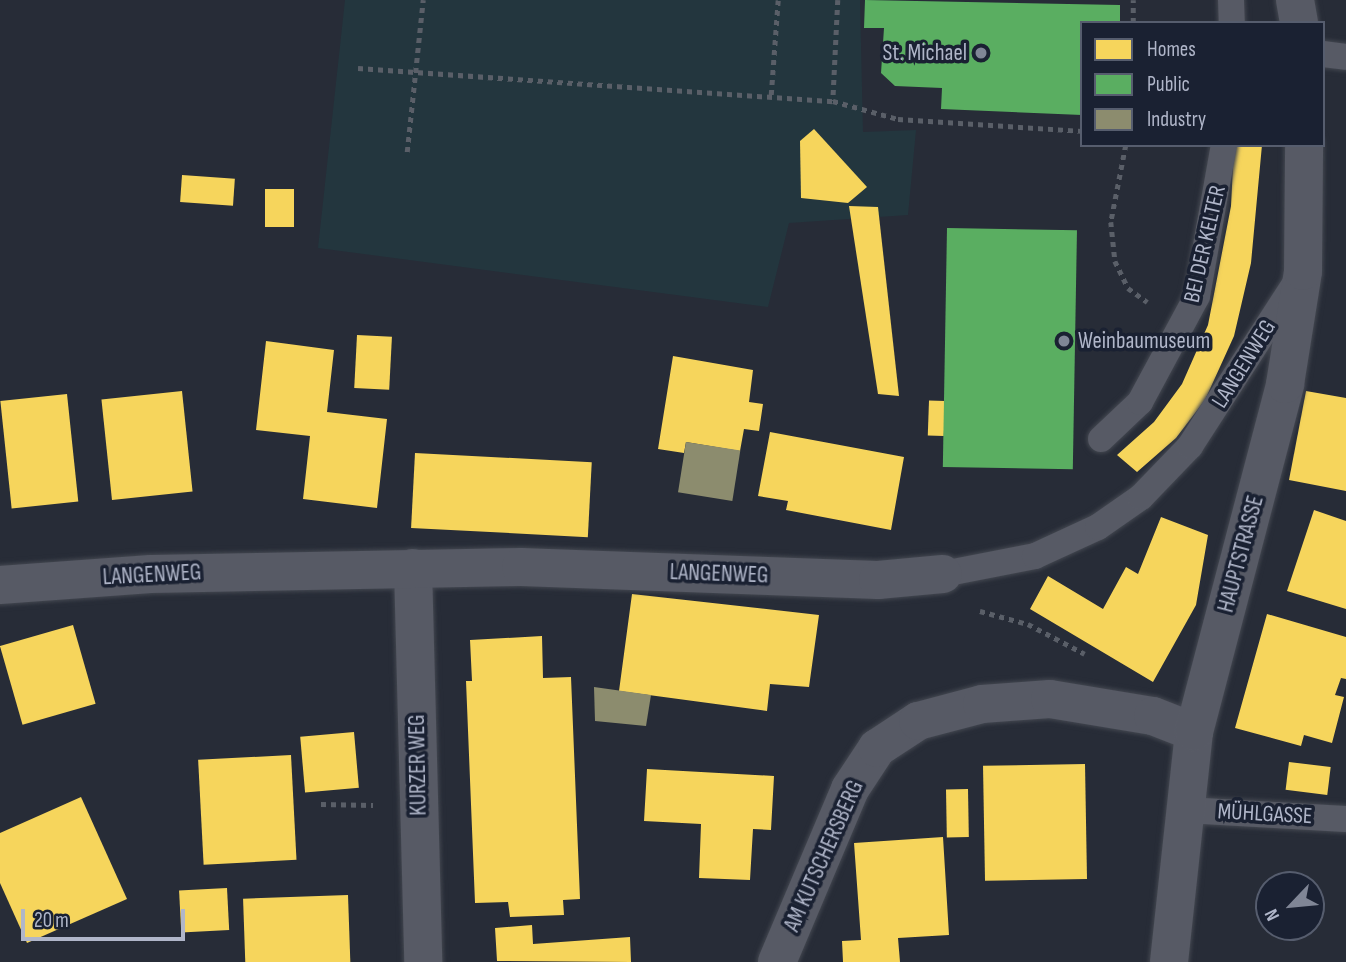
<!DOCTYPE html>
<html>
<head>
<meta charset="utf-8">
<style>
	body { margin:0 }
	#map { position:relative; width:1346px; height:962px; overflow:hidden; background:#272c37; font-family:"Sofia Sans Condensed",sans-serif }
	div>[style] { position:absolute }
	[style*='--x'] { left:calc(var(--x)*1px); top:calc(var(--y)*1px); width:calc(var(--w)*1px); rotate:calc(var(--a)*1deg) }
	.green>* { inset:0; background:#23363e }
	.homes>* { inset:0; background:#f6d55c; transform-origin:0 0 }
	.public>* { inset:0; background:#5aae61; transform-origin:0 0 }
	.industry>* { inset:0; background:#8c8c6e; transform-origin:0 0 }
	.path>* { height:4.5px; margin-top:-2.25px; transform-origin:0; background:repeating-linear-gradient(90deg,#5a5f68 0 5px,transparent 0 10px) }
	.roads { filter:drop-shadow(0 0 2px #434750) drop-shadow(0 0 2px #434750) }
	.service>* { height:26px; margin:-13px; padding:0 13px; transform-origin:13px; border-radius:13px; background:#575a65 }
	.minor>* { height:38px; margin:-19px; padding:0 19px; transform-origin:19px; border-radius:19px; background:#575a65 }
	.tertiary>* { height:38px; margin:-19px; padding:0 19px; transform-origin:19px; border-radius:19px; background:#575a65 }
	.dots>* { width:19px; height:19px; translate:-50% -50%; box-sizing:border-box; border:4px solid #1a2132; border-radius:50% }
	span { translate:-50% -50%; white-space:nowrap; text-align:center; line-height:1.15; -webkit-text-stroke:7px #1a2132; paint-order:stroke }
	.poi-label { font-size:23px; color:#b0b6c9 }
	.right { translate:-100% -50%; text-align:right }
	.left { translate:0 -50%; text-align:left }
	.street-label { font-size:23px; color:#b0b6c9 }
	.legend { position:absolute; left:1080px; top:21px; width:245px; height:126px; box-sizing:border-box; background:#1a2132; border:2px solid #565d6e; margin:0; padding:9px 12px; list-style:none; font-size:21px; color:#b0b6c9 }
	.legend li { display:flex; align-items:center; gap:14px; height:35px }
	.legend b { width:35px; border:2px solid #565d6e }
	.north { position:absolute; left:1255px; top:871px; width:70px; height:70px; box-sizing:border-box; background:#1a2132; border:2px solid #565d6e; border-radius:50%; rotate:244deg; font-size:19px; font-weight:700; line-height:28px; text-align:center; color:#b0b6c9 }
	.north::after { content:''; display:block; margin:auto; width:24px; height:32px; background:#808696; clip-path:polygon(50% 0,100% 100%,50% 72%,0 100%) }
	.scale { position:absolute; left:21px; top:909px; width:164px; height:32px; box-sizing:border-box; border:4px solid #b0b6c9; border-top:0; padding-left:9px; font-size:21px; line-height:24px; white-space:nowrap; color:#b0b6c9; -webkit-text-stroke:5px #1a2132; paint-order:stroke }
</style>
</head>
<body>
<div id="map">
	<div class="green">
		<i style="clip-path:polygon(345px 0,860px 0,863px 132px,916px 130px,908px 215px,789px 223px,768px 307px,318px 248px)"></i>
	</div>
	<div class="homes">
		<i style="clip-path:polygon(814px 129px,867px 187px,848px 203px,801px 198px,800px 141px)"></i>
		<i style="clip-path:polygon(1234px 145px,1262px 145px,1251px 263px,1234px 336px,1205px 400px,1176px 438px,1137px 472px,1117px 455px,1154px 422px,1182px 384px,1208px 325px,1231px 206px)"></i>
		<i style="left:182px;top:175px;width:53px;height:27px;rotate:4deg"></i>
		<i style="left:265px;top:189px;width:29px;height:38px"></i>
		<i style="clip-path:polygon(849px 206px,878px 207px,899px 396px,878px 394px)"></i>
		<i style="left:357px;top:335px;width:35px;height:53px;rotate:3deg"></i>
		<i style="clip-path:polygon(266px 341px,334px 350px,327px 412px,387px 419px,377px 508px,303px 499px,310px 436px,256px 430px)"></i>
		<i style="clip-path:polygon(673px 356px,753px 370px,749px 402px,763px 404px,759px 431px,744px 429px,740px 451px,686px 442px,684px 453px,658px 449px)"></i>
		<i style="left:182px;top:391px;width:101px;height:81px;rotate:84deg"></i>
		<i style="clip-path:polygon(1306px 391px,1346px 398px,1346px 491px,1289px 480px)"></i>
		<i style="left:67px;top:394px;width:108px;height:67px;rotate:84deg"></i>
		<i style="left:945px;top:401px;width:35px;height:16px;rotate:92deg"></i>
		<i style="clip-path:polygon(770px 432px,904px 457px,891px 530px,786px 510px,788px 501px,758px 496px)"></i>
		<i style="left:415px;top:453px;width:177px;height:75px;rotate:3deg"></i>
		<i style="clip-path:polygon(1314px 510px,1346px 521px,1346px 609px,1287px 591px)"></i>
		<i style="clip-path:polygon(1161px 517px,1208px 535px,1196px 605px,1153px 682px,1030px 609px,1048px 576px,1103px 609px,1126px 567px,1138px 574px)"></i>
		<i style="clip-path:polygon(632px 594px,819px 615px,809px 687px,770px 684px,767px 711px,619px 691px)"></i>
		<i style="clip-path:polygon(1267px 614px,1346px 637px,1346px 679px,1341px 678px,1335px 695px,1344px 697px,1332px 743px,1304px 735px,1301px 746px,1235px 728px)"></i>
		<i style="left:73px;top:625px;width:82px;height:76px;rotate:74deg"></i>
		<i style="clip-path:polygon(542px 636px,543px 678px,571px 677px,580px 899px,563px 900px,564px 915px,510px 917px,508px 902px,475px 903px,466px 681px,472px 681px,470px 640px)"></i>
		<i style="left:354px;top:732px;width:56px;height:54px;rotate:85deg"></i>
		<i style="left:291px;top:755px;width:105px;height:93px;rotate:87deg"></i>
		<i style="left:1289px;top:762px;width:42px;height:28px;rotate:7deg"></i>
		<i style="left:1085px;top:764px;width:115px;height:102px;rotate:89deg"></i>
		<i style="clip-path:polygon(647px 769px,774px 776px,771px 830px,753px 829px,750px 880px,699px 878px,701px 824px,644px 821px)"></i>
		<i style="left:968px;top:789px;width:48px;height:22px;rotate:89deg"></i>
		<i style="clip-path:polygon(81px 797px,127px 899px,27px 943px,0 883px,0 833px)"></i>
		<i style="clip-path:polygon(943px 837px,949px 935px,898px 938px,900px 962px,843px 962px,842px 941px,861px 940px,854px 843px)"></i>
		<i style="left:227px;top:888px;width:42px;height:48px;rotate:87deg"></i>
		<i style="left:348px;top:895px;width:67px;height:105px;rotate:88deg"></i>
		<i style="clip-path:polygon(532px 925px,533px 944px,630px 937px,631px 962px,497px 961px,495px 928px)"></i>
	</div>
	<div class="public">
		<i style="clip-path:polygon(865px 0,1120px 5px,1120px 23px,1082px 23px,1082px 115px,941px 109px,942px 88px,895px 86px,881px 73px,884px 28px,864px 28px)"></i>
		<i style="left:947px;top:228px;width:130px;height:239px;rotate:1deg"></i>
	</div>
	<div class="industry">
		<i style="left:686px;top:442px;width:55px;height:51px;rotate:9deg"></i>
		<i style="clip-path:polygon(594px 687px,651px 695px,646px 726px,595px 721px)"></i>
	</div>
	<div class="path">
		<i style="--x:838;--y:0;--w:101;--a:92.8"></i>
		<i style="--x:833;--y:101;--w:67;--a:15.5"></i>
		<i style="--x:898;--y:119;--w:184;--a:3.7"></i>
		<i style="--x:1133;--y:23;--w:23;--a:-90"></i>
		<i style="--x:358;--y:68;--w:476;--a:4"></i>
		<i style="--x:771;--y:95;--w:95;--a:-85.8"></i>
		<i style="--x:1126;--y:145;--w:78;--a:101"></i>
		<i style="--x:1111;--y:222;--w:39;--a:84"></i>
		<i style="--x:1115;--y:261;--w:30;--a:64"></i>
		<i style="--x:1128;--y:288;--w:24;--a:36"></i>
		<i style="--x:407;--y:152;--w:153;--a:-84"></i>
		<i style="--x:980;--y:611;--w:50;--a:15.2"></i>
		<i style="--x:1028;--y:624;--w:64;--a:27.8"></i>
		<i style="--x:321;--y:804;--w:52;--a:1.1"></i>
	</div>
	<div class="roads">
		<div class="service">
			<i style="--x:1231;--y:0;--w:23;--a:88"></i>
			<i style="--x:1323;--y:54;--w:23;--a:7"></i>
			<i style="--x:1101;--y:439;--w:54;--a:-43.5"></i>
			<i style="--x:1140;--y:402;--w:120;--a:-61.7"></i>
			<i style="--x:1197;--y:296;--w:153;--a:-79.9"></i>
			<i style="--x:943;--y:574;--w:94;--a:-11.1"></i>
			<i style="--x:1035;--y:556;--w:69;--a:-24.7"></i>
			<i style="--x:1098;--y:527;--w:52;--a:-34.9"></i>
			<i style="--x:1141;--y:497;--w:71;--a:-46.1"></i>
			<i style="--x:1190;--y:446;--w:195;--a:-57.1"></i>
			<i style="--x:1185;--y:810;--w:161;--a:3.2"></i>
		</div>
		<div class="minor">
			<i style="--x:413;--y:568;--w:394;--a:88.5"></i>
			<i style="--x:0;--y:585;--w:151;--a:-4.2"></i>
			<i style="--x:151;--y:574;--w:370;--a:-1.1"></i>
			<i style="--x:521;--y:567;--w:357;--a:2.1"></i>
			<i style="--x:878;--y:580;--w:65;--a:-5.3"></i>
			<i style="--x:777;--y:962;--w:188;--a:-67.1"></i>
			<i style="--x:850;--y:789;--w:49;--a:-56.6"></i>
			<i style="--x:877;--y:748;--w:49;--a:-33.4"></i>
			<i style="--x:918;--y:721;--w:66;--a:-14.9"></i>
			<i style="--x:982;--y:704;--w:68;--a:-4.2"></i>
			<i style="--x:1050;--y:699;--w:104;--a:9.4"></i>
			<i style="--x:1153;--y:716;--w:44;--a:21.3"></i>
		</div>
		<div class="tertiary">
			<i style="--x:1295;--y:0;--w:23;--a:80"></i>
			<i style="--x:1169;--y:962;--w:231;--a:-83.8"></i>
			<i style="--x:1194;--y:732;--w:360;--a:-75.3"></i>
			<i style="--x:1285;--y:384;--w:114;--a:-80.9"></i>
			<i style="--x:1303;--y:271;--w:126;--a:-89.5"></i>
		</div>
	</div>
	<div class="dots">
		<i style="left:981px;top:53px;background:#808696"></i>
		<i style="left:1064px;top:341px;background:#808696"></i>
	</div>
	<div class="poi-label">
		<span class="right" style="left:967px;top:53px">St. Michael</span>
		<span class="left" style="left:1078px;top:341px">Weinbaumuseum</span>
	</div>
	<div class="street-label">
		<span style="left:1205px;top:244px;rotate:-77deg">BEI DER KELTER</span>
		<span style="left:1244px;top:364px;rotate:-58deg">LANGENWEG</span>
		<span style="left:1241px;top:554px;rotate:-75deg">HAUPTSTRASSE</span>
		<span style="left:719px;top:574px;rotate:2deg">LANGENWEG</span>
		<span style="left:152px;top:575px;rotate:-3deg">LANGENWEG</span>
		<span style="left:418px;top:765px;rotate:-91deg">KURZER WEG</span>
		<span style="left:1265px;top:814px;rotate:3deg">MÜHLGASSE</span>
		<span style="left:824px;top:856px;rotate:-66deg">AM KUTSCHERSBERG</span>
	</div>
	<ul class="legend">
	<li><b style="height:19px;background:#f6d55c"></b>Homes</li>
	<li><b style="height:19px;background:#5aae61"></b>Public</li>
	<li><b style="height:19px;background:#8c8c6e"></b>Industry</li>
	</ul>
	<div class="north">N</div>
	<div class="scale">20 m</div>
</div>
</body>
</html>
